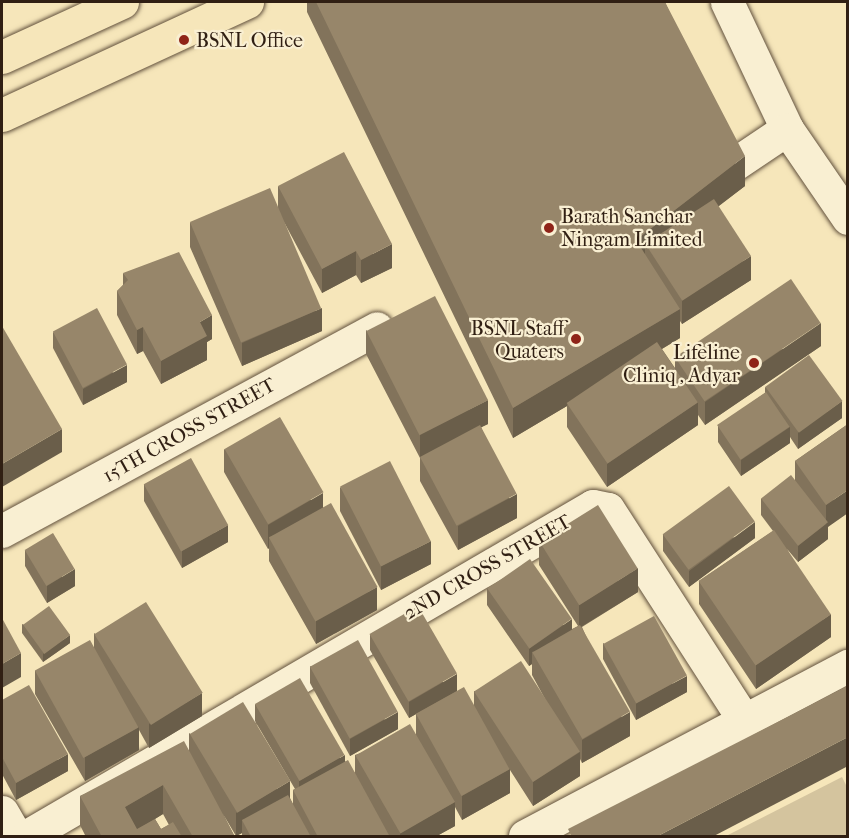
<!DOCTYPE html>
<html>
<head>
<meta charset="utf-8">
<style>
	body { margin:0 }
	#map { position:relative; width:849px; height:838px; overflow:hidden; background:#f6e6ba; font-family:"IM FELL French Canon",serif }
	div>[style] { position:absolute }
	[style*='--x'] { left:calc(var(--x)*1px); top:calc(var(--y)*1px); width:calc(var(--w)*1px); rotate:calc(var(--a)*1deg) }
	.green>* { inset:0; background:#d4c49e }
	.roads { filter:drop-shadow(0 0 2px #62513d) drop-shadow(0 0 2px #62513d) }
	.minor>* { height:33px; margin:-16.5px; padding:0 16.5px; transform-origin:16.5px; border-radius:16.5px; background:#f9efd2 }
	.major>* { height:33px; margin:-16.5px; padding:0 16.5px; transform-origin:16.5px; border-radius:16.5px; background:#f6e6ba }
	.wall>* { inset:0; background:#82735b }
	.shaded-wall>* { inset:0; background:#6a5e4a }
	.building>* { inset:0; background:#97866a; transform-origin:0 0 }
	.dots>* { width:16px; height:16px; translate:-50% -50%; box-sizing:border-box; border:3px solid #f9efd2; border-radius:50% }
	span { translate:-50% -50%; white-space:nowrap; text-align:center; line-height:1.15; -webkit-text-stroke:4.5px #f9efd2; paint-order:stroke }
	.poi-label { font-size:20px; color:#301f13 }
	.left { translate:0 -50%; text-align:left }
	.right { translate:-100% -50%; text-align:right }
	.street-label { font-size:20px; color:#301f13 }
	.frame { position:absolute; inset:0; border:3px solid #301f13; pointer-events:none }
</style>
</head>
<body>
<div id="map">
	<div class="green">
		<i style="clip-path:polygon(842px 777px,847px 787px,847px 836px,726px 836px)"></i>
	</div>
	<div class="roads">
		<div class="minor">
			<i style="--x:727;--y:2;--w:140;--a:64.7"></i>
			<i style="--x:787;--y:129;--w:108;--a:55.6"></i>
			<i style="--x:708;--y:182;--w:95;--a:-33.9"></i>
			<i style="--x:2;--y:531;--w:426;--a:-28.4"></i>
			<i style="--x:2;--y:812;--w:28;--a:60"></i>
			<i style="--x:27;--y:836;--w:655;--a:-30.24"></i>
			<i style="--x:593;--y:506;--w:15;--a:11"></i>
			<i style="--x:608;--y:509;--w:251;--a:57.2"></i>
			<i style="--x:525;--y:836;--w:365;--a:-27.8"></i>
		</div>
		<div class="major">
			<i style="--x:2;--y:57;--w:132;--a:-24.6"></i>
			<i style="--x:2;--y:115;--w:270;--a:-24.8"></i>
		</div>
	</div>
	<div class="wall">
		<i style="clip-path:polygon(307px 2px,665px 2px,745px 186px,718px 206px,751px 280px,682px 324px,680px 321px,680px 338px,662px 349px,675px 368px,675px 358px,821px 346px,705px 425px,698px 415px,698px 425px,607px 487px,567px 427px,567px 406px,513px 438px,307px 12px)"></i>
		<i style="clip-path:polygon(278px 186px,392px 268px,361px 283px,356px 275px,322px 293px,284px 222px,322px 331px,242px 366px,190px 247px,190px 223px,278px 207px)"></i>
		<i style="clip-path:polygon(123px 273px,212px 339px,207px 342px,207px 360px,161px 384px,143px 351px,137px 354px,117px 315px,117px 291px,123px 285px)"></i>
		<i style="clip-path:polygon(366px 330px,488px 424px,481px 427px,517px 518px,458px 550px,420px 481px,420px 458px,366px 354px)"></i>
		<i style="clip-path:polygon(53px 332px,127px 382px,83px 405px,53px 348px)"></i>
		<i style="clip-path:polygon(765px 387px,842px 418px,798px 449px,790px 437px,790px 443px,741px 476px,718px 442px,718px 426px,765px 393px)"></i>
		<i style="clip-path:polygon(848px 424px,828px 527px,828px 539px,798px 562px,787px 549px,831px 637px,756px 689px,699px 604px,699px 581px,773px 531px,761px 515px,761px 499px,795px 480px,795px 461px)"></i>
		<i style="clip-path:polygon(224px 449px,323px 507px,377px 610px,316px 644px,269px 561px,269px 548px,268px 549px,224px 472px)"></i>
		<i style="clip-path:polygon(144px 484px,228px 542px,182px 568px,144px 501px)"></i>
		<i style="clip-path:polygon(340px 487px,431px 564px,381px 590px,340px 511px)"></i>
		<i style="clip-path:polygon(663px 535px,755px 538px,689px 587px,663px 551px)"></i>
		<i style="clip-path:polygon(evenodd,539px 541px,638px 592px,582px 627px,630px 736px,582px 763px,580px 759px,580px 776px,533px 806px,510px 770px,510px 793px,462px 820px,455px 807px,455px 826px,435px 837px,242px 837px,242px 833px,236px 836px,223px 814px,235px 837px,86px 837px,80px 825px,80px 796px,189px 750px,189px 733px,290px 798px,293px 804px,293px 790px,295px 789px,255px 721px,255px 704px,345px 761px,355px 773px,355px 755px,416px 734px,416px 714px,409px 718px,370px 650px,370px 634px,457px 691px,474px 706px,474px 691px,545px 699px,532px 675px,532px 664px,529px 666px,487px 605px,487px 588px,572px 629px,578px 626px,539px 565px,539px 541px,163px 814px,169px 825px,161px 829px,155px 819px,163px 814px)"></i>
		<i style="clip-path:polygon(25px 550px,75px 586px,47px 603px,25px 566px)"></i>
		<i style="clip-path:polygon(22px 624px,70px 643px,43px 662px,22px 633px)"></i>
		<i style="clip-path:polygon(94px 633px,202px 716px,149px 748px,139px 730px,139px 750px,85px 781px,35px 694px,35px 671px,94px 647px)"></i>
		<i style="clip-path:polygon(603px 643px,687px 692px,636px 720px,603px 659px)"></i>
		<i style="clip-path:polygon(310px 666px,398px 729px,350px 756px,310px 683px)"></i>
		<i style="clip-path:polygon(2px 700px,68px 771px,16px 800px,2px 774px)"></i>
	</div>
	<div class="shaded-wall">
		<i style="clip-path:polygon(745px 156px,745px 186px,654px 256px,645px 243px,645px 262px,636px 240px)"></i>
		<i style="clip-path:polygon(392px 244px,392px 268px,361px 283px,361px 260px)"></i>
		<i style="clip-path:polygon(356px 251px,356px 275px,322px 293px,322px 269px)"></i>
		<i style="clip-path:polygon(751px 256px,751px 280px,682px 324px,682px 300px)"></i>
		<i style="clip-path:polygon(322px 308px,322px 331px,242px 366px,242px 343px)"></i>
		<i style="clip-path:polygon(680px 309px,680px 338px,568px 405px,567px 404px,567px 406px,513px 438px,513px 408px)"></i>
		<i style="clip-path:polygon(212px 315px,212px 339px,207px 342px,207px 360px,161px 384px,161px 361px,200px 322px)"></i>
		<i style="clip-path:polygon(821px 323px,821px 346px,705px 425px,705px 402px)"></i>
		<i style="clip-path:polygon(143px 327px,143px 351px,137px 354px,137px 330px)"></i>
		<i style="clip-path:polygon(127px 365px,127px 382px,83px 405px,83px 389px)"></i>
		<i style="clip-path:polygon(488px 400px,488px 424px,420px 458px,420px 434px)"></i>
		<i style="clip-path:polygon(842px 401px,842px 418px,798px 449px,798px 432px)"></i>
		<i style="clip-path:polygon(698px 402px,698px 425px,607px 487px,607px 464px)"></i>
		<i style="clip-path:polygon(790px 427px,790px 443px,741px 476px,741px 460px)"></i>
		<i style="clip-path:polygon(62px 429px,62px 452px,2px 487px,2px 464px)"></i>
		<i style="clip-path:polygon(848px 490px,848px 513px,828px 527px,828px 539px,798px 562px,798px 546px,826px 524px,826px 505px)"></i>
		<i style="clip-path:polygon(323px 493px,323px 517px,269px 537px,269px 548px,268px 549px,268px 525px)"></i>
		<i style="clip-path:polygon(517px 494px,517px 518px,458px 550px,458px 526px)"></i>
		<i style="clip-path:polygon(755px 522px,755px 538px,689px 587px,689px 571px)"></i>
		<i style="clip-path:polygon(228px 525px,228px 542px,182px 568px,182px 551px)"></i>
		<i style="clip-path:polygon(431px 541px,431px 564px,381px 590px,381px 566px)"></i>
		<i style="clip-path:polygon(638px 568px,638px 592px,579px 628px,579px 605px)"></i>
		<i style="clip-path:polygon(75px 569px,75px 586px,47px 603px,47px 586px)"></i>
		<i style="clip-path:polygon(377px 587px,377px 610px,316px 644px,316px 620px)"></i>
		<i style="clip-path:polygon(831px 614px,831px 637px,756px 689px,756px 665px)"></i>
		<i style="clip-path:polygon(572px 619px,572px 636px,532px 652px,532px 664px,529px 666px,529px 649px)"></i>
		<i style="clip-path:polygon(70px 635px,70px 643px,43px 662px,43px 654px)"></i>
		<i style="clip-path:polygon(21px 653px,21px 677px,2px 688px,2px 664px)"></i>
		<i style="clip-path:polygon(457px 674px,457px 691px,409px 718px,409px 702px)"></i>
		<i style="clip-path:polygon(687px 676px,687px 692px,636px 720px,636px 703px)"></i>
		<i style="clip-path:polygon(202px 693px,202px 716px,149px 748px,149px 724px)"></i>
		<i style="clip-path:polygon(398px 712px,398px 729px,350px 756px,350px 739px)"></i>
		<i style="clip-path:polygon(630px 712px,630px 736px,582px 763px,582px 740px)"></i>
		<i style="clip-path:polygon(139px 727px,139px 750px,85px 781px,85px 757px)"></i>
		<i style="clip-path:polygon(848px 737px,848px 766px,712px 837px,656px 837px)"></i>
		<i style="clip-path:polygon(580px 752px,580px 776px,533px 806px,533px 782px)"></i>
		<i style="clip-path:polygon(68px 754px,68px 771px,16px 800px,16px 783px)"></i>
		<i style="clip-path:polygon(345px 755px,345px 771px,299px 797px,299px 781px)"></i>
		<i style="clip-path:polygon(510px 769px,510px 793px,462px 820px,462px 796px)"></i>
		<i style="clip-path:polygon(290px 781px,290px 805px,242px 820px,242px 833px,236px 836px,236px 813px)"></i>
		<i style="clip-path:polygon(163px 785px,163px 814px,125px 837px,125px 807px)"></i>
		<i style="clip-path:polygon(455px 802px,455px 826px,435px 837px,400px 837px,400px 833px)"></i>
	</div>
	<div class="building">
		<i style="clip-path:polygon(316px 2px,665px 2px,745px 156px,636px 240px,680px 309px,513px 408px)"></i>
		<i style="clip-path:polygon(344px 152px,392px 244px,361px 260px,356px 251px,322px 269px,278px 186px)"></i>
		<i style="left:270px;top:188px;width:131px;height:87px;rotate:67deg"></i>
		<i style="left:714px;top:199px;width:68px;height:82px;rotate:57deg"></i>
		<i style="clip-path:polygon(179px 252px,212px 315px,200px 322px,207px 336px,161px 361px,143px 327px,137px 330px,117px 291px,128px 280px,123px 273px)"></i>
		<i style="left:791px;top:279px;width:53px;height:140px;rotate:56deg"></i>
		<i style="left:435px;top:296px;width:117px;height:77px;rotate:63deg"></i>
		<i style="left:97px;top:308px;width:64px;height:50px;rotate:62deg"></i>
		<i style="clip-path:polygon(2px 326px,62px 429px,2px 464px)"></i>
		<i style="left:657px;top:342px;width:73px;height:109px;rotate:56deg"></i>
		<i style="left:809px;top:355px;width:57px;height:54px;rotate:54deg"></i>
		<i style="left:766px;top:392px;width:42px;height:59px;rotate:56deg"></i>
		<i style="left:280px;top:417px;width:87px;height:64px;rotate:60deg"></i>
		<i style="clip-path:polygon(848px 424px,848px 490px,826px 505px,795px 461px)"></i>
		<i style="left:480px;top:425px;width:78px;height:68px;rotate:62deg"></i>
		<i style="left:191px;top:458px;width:77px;height:54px;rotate:61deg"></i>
		<i style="left:390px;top:461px;width:90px;height:56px;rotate:63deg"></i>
		<i style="left:791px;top:475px;width:60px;height:38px;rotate:52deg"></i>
		<i style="left:729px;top:486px;width:44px;height:82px;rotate:54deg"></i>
		<i style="left:331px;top:503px;width:96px;height:71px;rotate:61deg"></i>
		<i style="left:598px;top:505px;width:75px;height:69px;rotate:58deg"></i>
		<i style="left:774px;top:530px;width:102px;height:91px;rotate:56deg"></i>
		<i style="left:53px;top:533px;width:42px;height:33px;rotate:59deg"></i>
		<i style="left:530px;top:559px;width:73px;height:52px;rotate:55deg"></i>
		<i style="left:146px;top:602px;width:107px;height:61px;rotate:58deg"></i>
		<i style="left:49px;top:606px;width:36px;height:32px;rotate:54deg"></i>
		<i style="left:418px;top:606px;width:78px;height:56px;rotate:60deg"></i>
		<i style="left:654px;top:616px;width:68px;height:58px;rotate:61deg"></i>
		<i style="clip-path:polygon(2px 618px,21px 653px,2px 664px)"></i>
		<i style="left:580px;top:625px;width:100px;height:55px;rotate:60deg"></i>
		<i style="left:90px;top:640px;width:100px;height:63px;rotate:61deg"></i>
		<i style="left:358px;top:640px;width:82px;height:55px;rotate:61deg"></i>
		<i style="left:521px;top:661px;width:108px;height:56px;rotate:57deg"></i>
		<i style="left:300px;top:678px;width:89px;height:52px;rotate:60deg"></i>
		<i style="clip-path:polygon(29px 685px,68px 754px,16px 783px,2px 757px,2px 700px)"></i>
		<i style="clip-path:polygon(848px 686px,848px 737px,656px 837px,572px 837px,568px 829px)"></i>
		<i style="left:464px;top:687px;width:94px;height:55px;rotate:61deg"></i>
		<i style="left:243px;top:702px;width:92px;height:62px;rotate:59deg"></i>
		<i style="left:410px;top:724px;width:90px;height:63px;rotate:60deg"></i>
		<i style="clip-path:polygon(184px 741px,235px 837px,193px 837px,163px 785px,125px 807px,137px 829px,155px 819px,161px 829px,173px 822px,182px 837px,102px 837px,80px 796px)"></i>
		<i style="clip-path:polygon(348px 760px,390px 837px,318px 837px,293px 790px)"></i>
		<i style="clip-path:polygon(288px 795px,311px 837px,251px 837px,242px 820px)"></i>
	</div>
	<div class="dots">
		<i style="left:184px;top:40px;background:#8f2418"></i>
		<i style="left:549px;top:228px;background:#8f2418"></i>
		<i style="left:576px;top:339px;background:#8f2418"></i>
		<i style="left:754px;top:363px;background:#8f2418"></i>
	</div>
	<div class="poi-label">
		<span class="left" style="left:196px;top:40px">BSNL Office</span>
		<span class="left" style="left:561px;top:228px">Barath Sanchar<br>Ningam Limited</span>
		<span class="right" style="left:564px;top:340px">BSNL Staff<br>Quaters</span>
		<span class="right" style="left:740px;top:364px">Lifeline<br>Cliniq , Adyar</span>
	</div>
	<div class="street-label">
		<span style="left:189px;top:430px;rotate:-29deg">15TH CROSS STREET</span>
		<span style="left:487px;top:567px;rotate:-30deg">2ND CROSS STREET</span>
	</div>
	<div class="frame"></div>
</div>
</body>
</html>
